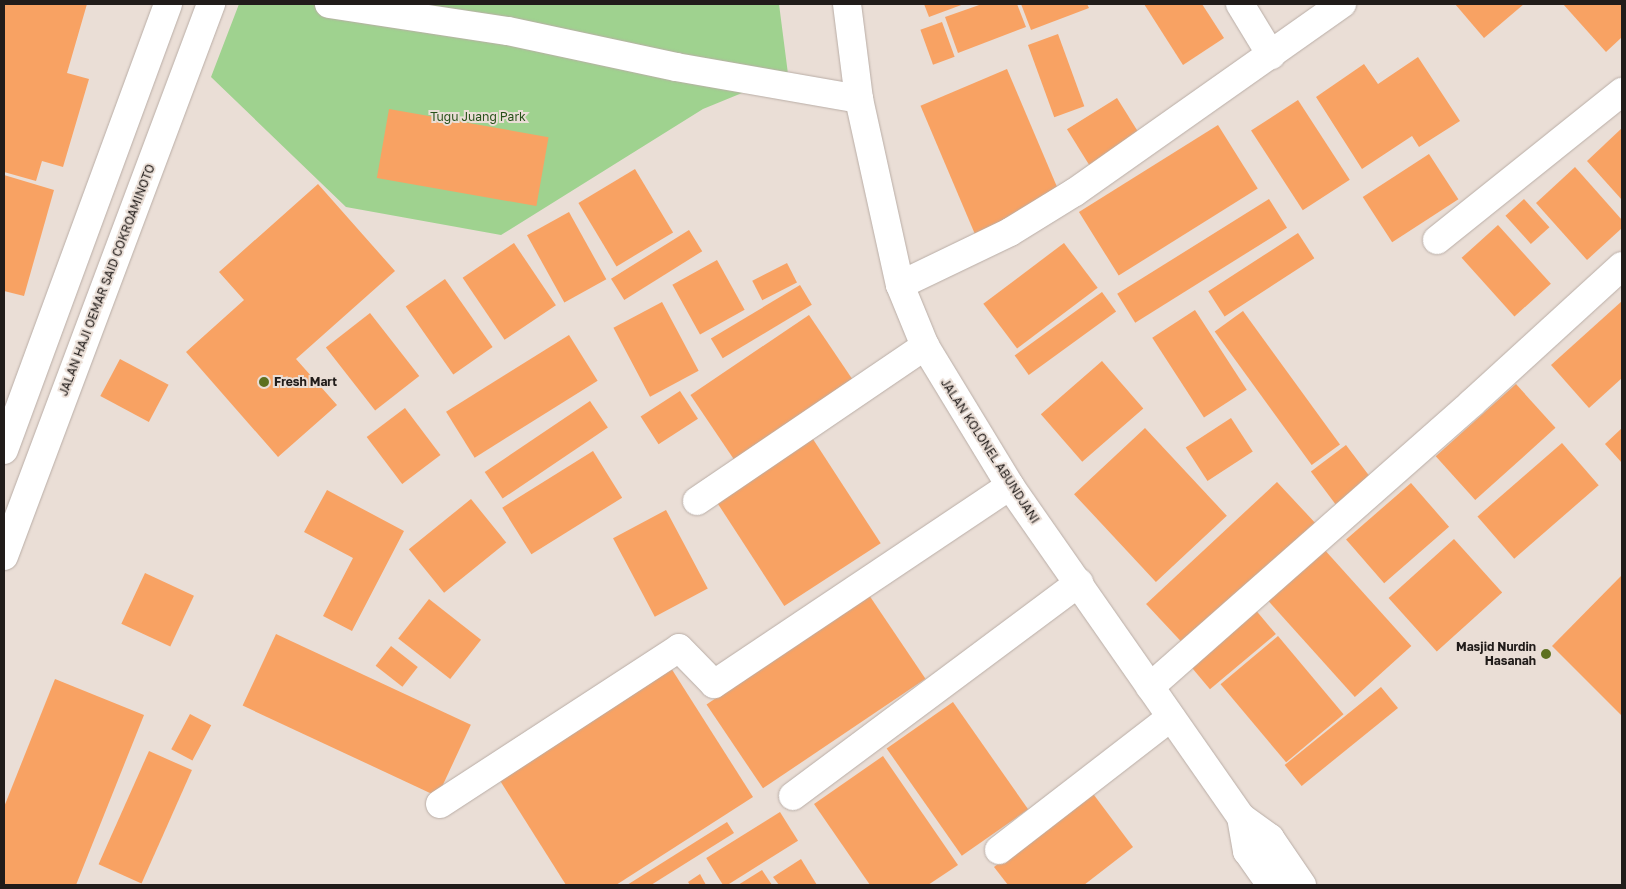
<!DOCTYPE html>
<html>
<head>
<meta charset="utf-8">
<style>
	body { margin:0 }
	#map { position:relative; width:1626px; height:889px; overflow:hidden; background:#eaded6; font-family:"Golos Text",sans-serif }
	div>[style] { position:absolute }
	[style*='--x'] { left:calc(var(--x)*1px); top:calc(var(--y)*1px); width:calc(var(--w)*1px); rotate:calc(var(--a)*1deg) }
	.green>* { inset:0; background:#9fd28f }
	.building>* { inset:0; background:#f8a263; transform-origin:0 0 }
	.roads { filter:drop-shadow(0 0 1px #b9ada6) drop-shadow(0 0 1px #b9ada6) }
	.minor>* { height:28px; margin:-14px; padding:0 14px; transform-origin:14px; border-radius:14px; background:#fff }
	.major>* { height:28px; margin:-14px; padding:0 14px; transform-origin:14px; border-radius:14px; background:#fff }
	.dots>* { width:14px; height:14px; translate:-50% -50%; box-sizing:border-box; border:2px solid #eaded6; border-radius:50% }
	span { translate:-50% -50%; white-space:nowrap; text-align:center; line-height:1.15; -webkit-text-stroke:4px #eaded6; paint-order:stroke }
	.park-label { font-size:12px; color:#28511a }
	.street-label { font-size:12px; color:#211c1a }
	.poi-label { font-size:12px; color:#211c1a; font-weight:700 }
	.left { translate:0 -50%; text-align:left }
	.right { translate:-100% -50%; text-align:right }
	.frame { position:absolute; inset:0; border:5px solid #211c1a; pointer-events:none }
</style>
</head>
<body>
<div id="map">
	<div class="green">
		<i style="clip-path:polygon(239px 4px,779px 4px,788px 74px,703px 109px,501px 235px,346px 207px,211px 77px)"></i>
	</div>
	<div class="building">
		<i style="clip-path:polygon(4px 4px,87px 4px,67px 73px,89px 79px,63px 167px,42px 161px,36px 181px,4px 172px)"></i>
		<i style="clip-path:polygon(924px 4px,964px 4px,929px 17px)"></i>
		<i style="clip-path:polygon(982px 4px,1017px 4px,1026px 27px,958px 53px,945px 17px)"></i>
		<i style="clip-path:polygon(1021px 4px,1087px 4px,1089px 8px,1031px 30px)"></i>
		<i style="clip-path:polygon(1144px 4px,1202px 4px,1224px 38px,1183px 65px)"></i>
		<i style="clip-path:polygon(1455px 4px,1524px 4px,1484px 38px)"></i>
		<i style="clip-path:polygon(1563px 4px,1622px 4px,1622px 37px,1606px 52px)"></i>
		<i style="left:942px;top:22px;width:37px;height:23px;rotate:70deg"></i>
		<i style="left:1058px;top:34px;width:77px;height:32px;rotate:70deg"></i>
		<i style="clip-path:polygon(1418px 57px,1460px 121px,1419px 147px,1412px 136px,1362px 169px,1316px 97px,1364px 64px,1378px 84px)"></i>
		<i style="left:1007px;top:69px;width:142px;height:94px;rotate:67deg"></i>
		<i style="left:1117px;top:98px;width:45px;height:59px;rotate:58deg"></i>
		<i style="left:1298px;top:100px;width:95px;height:56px;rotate:57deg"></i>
		<i style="left:389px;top:109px;width:162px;height:70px;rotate:10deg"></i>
		<i style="left:1218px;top:125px;width:75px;height:164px;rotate:58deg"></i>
		<i style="clip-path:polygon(1622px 128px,1622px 200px,1587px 161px)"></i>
		<i style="left:1429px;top:154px;width:54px;height:79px;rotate:57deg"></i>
		<i style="clip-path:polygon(1575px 167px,1622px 220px,1622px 228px,1587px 260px,1536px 203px)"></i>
		<i style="left:635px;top:169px;width:74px;height:66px;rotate:59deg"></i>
		<i style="clip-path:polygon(4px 175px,54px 190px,24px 296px,4px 291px)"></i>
		<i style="clip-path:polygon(318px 184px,395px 271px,296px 359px,337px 405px,278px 457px,186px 352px,244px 300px,219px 272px)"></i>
		<i style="left:1269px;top:199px;width:34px;height:179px;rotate:58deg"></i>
		<i style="left:1524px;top:199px;width:38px;height:25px;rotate:48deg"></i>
		<i style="left:569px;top:212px;width:77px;height:48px;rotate:61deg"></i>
		<i style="left:1498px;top:225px;width:79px;height:49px;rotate:48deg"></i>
		<i style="left:689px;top:230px;width:25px;height:92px;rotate:58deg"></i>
		<i style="left:1298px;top:233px;width:30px;height:107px;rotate:57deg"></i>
		<i style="left:514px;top:243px;width:75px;height:62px;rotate:56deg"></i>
		<i style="left:1064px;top:243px;width:56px;height:101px;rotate:53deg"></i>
		<i style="left:717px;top:260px;width:57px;height:51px;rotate:61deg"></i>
		<i style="left:787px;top:263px;width:22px;height:39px;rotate:63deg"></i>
		<i style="left:445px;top:279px;width:83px;height:48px;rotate:55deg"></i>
		<i style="left:800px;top:285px;width:23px;height:104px;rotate:59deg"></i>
		<i style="left:1102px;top:292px;width:24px;height:108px;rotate:54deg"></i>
		<i style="clip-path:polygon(1622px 301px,1622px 378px,1589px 408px,1551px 365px)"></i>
		<i style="left:662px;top:302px;width:78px;height:55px;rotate:62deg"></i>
		<i style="left:1195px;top:310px;width:95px;height:51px;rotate:57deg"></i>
		<i style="left:1243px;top:311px;width:165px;height:35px;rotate:54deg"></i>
		<i style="left:370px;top:313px;width:80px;height:56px;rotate:52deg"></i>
		<i style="left:809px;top:315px;width:80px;height:143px;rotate:56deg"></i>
		<i style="left:569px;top:335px;width:54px;height:145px;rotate:58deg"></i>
		<i style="left:120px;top:359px;width:55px;height:42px;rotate:28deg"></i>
		<i style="left:1102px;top:361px;width:63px;height:81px;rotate:49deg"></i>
		<i style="left:1516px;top:384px;width:59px;height:108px;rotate:48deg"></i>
		<i style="left:680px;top:391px;width:33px;height:47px;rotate:57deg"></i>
		<i style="left:590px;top:401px;width:32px;height:127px;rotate:56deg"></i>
		<i style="left:405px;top:408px;width:59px;height:48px;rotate:53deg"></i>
		<i style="left:1231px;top:418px;width:40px;height:54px;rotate:57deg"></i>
		<i style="left:1145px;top:428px;width:120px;height:97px;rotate:47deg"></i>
		<i style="clip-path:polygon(1622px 428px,1622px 463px,1605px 444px)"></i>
		<i style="left:811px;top:436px;width:128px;height:115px;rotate:57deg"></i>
		<i style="left:1562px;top:443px;width:56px;height:112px;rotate:49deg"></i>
		<i style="left:1346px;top:445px;width:41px;height:44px;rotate:53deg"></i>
		<i style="left:593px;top:451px;width:55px;height:107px;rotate:58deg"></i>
		<i style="left:1277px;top:482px;width:65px;height:179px;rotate:47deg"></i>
		<i style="left:1411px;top:483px;width:58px;height:86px;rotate:49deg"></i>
		<i style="clip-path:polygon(327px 490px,404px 531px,352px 631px,323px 616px,353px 558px,304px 532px)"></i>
		<i style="left:471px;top:499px;width:56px;height:80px;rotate:51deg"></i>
		<i style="left:666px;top:510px;width:89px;height:60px;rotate:62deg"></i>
		<i style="left:1454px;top:539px;width:72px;height:88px;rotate:48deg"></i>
		<i style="left:1323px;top:548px;width:132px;height:76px;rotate:48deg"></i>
		<i style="left:145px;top:573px;width:54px;height:56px;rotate:25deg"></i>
		<i style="clip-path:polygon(1622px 575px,1622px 716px,1552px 646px)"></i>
		<i style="left:869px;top:595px;width:101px;height:196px;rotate:56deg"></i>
		<i style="left:429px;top:599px;width:66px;height:50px;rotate:38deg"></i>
		<i style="left:1254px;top:608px;width:34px;height:86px;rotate:50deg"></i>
		<i style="left:276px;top:634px;width:215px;height:79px;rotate:25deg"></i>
		<i style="left:1278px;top:636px;width:102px;height:75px;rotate:50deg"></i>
		<i style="left:391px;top:646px;width:34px;height:25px;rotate:38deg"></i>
		<i style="clip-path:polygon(671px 668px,753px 797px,616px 885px,566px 885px,499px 779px)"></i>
		<i style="clip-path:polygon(55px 679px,144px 715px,76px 885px,4px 885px,4px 807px)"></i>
		<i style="left:1381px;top:687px;width:27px;height:124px;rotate:51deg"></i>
		<i style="left:953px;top:702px;width:131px;height:81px;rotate:55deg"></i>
		<i style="left:190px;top:714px;width:24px;height:40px;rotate:28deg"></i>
		<i style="left:149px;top:751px;width:47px;height:124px;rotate:24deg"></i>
		<i style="clip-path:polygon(883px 756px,958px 865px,928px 885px,870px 885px,814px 804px)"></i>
		<i style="clip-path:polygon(1091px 791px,1133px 847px,1084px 885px,1008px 885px,994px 867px)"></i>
		<i style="left:780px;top:812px;width:34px;height:87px;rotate:58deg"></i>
		<i style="clip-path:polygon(727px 822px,734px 833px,651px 885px,627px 885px)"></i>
		<i style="clip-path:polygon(801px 859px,817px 885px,779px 885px,773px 877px)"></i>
		<i style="clip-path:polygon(762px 870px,772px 885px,738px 885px)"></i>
		<i style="clip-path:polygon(700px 874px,706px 885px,690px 885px,688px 882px)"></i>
	</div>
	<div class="roads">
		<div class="minor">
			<i style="--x:329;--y:4;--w:181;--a:8.6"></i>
			<i style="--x:508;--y:31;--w:172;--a:12.1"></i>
			<i style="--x:676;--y:67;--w:186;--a:9.9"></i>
			<i style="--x:1240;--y:4;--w:60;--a:58.7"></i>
			<i style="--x:1437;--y:240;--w:237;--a:-38.7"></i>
			<i style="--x:900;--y:285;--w:122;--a:-25.7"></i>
			<i style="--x:1010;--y:232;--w:76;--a:-31.6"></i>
			<i style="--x:1075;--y:192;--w:327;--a:-35.2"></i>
			<i style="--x:697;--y:501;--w:276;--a:-34.2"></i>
			<i style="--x:1150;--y:687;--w:429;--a:-41.4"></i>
			<i style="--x:1472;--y:403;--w:203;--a:-42.4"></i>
			<i style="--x:793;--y:796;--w:357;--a:-36.7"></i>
			<i style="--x:440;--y:804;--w:285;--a:-33.1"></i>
			<i style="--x:679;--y:648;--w:50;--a:45.8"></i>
			<i style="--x:714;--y:684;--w:356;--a:-33.8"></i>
			<i style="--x:999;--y:850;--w:217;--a:-37.7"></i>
		</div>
		<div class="major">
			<i style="--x:847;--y:4;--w:96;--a:82.8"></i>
			<i style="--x:859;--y:99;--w:190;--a:77.6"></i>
			<i style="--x:900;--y:285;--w:66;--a:67.7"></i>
			<i style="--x:925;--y:346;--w:164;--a:58.7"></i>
			<i style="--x:1010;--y:486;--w:404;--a:55.1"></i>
			<i style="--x:1241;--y:817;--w:36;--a:36"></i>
			<i style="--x:1270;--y:838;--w:57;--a:55.8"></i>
			<i style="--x:4;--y:450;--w:475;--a:-69.8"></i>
			<i style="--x:4;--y:556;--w:590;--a:-69.44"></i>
			<i style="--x:1241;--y:817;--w:35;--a:80"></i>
			<i style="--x:1247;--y:851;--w:42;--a:54.8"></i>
		</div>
	</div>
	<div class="dots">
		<i style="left:264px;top:382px;background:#5d701f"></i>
		<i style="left:1546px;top:654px;background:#5d701f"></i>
	</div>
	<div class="park-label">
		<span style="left:478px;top:117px">Tugu Juang Park</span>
	</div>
	<div class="street-label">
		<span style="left:107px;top:280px;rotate:-69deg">JALAN HAJI OEMAR SAID COKROAMINOTO</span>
		<span style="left:990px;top:451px;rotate:57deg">JALAN KOLONEL ABUNDJANI</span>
	</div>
	<div class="poi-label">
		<span class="left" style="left:274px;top:382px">Fresh Mart</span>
		<span class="right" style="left:1536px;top:654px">Masjid Nurdin<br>Hasanah</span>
	</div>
	<div class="frame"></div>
</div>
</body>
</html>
